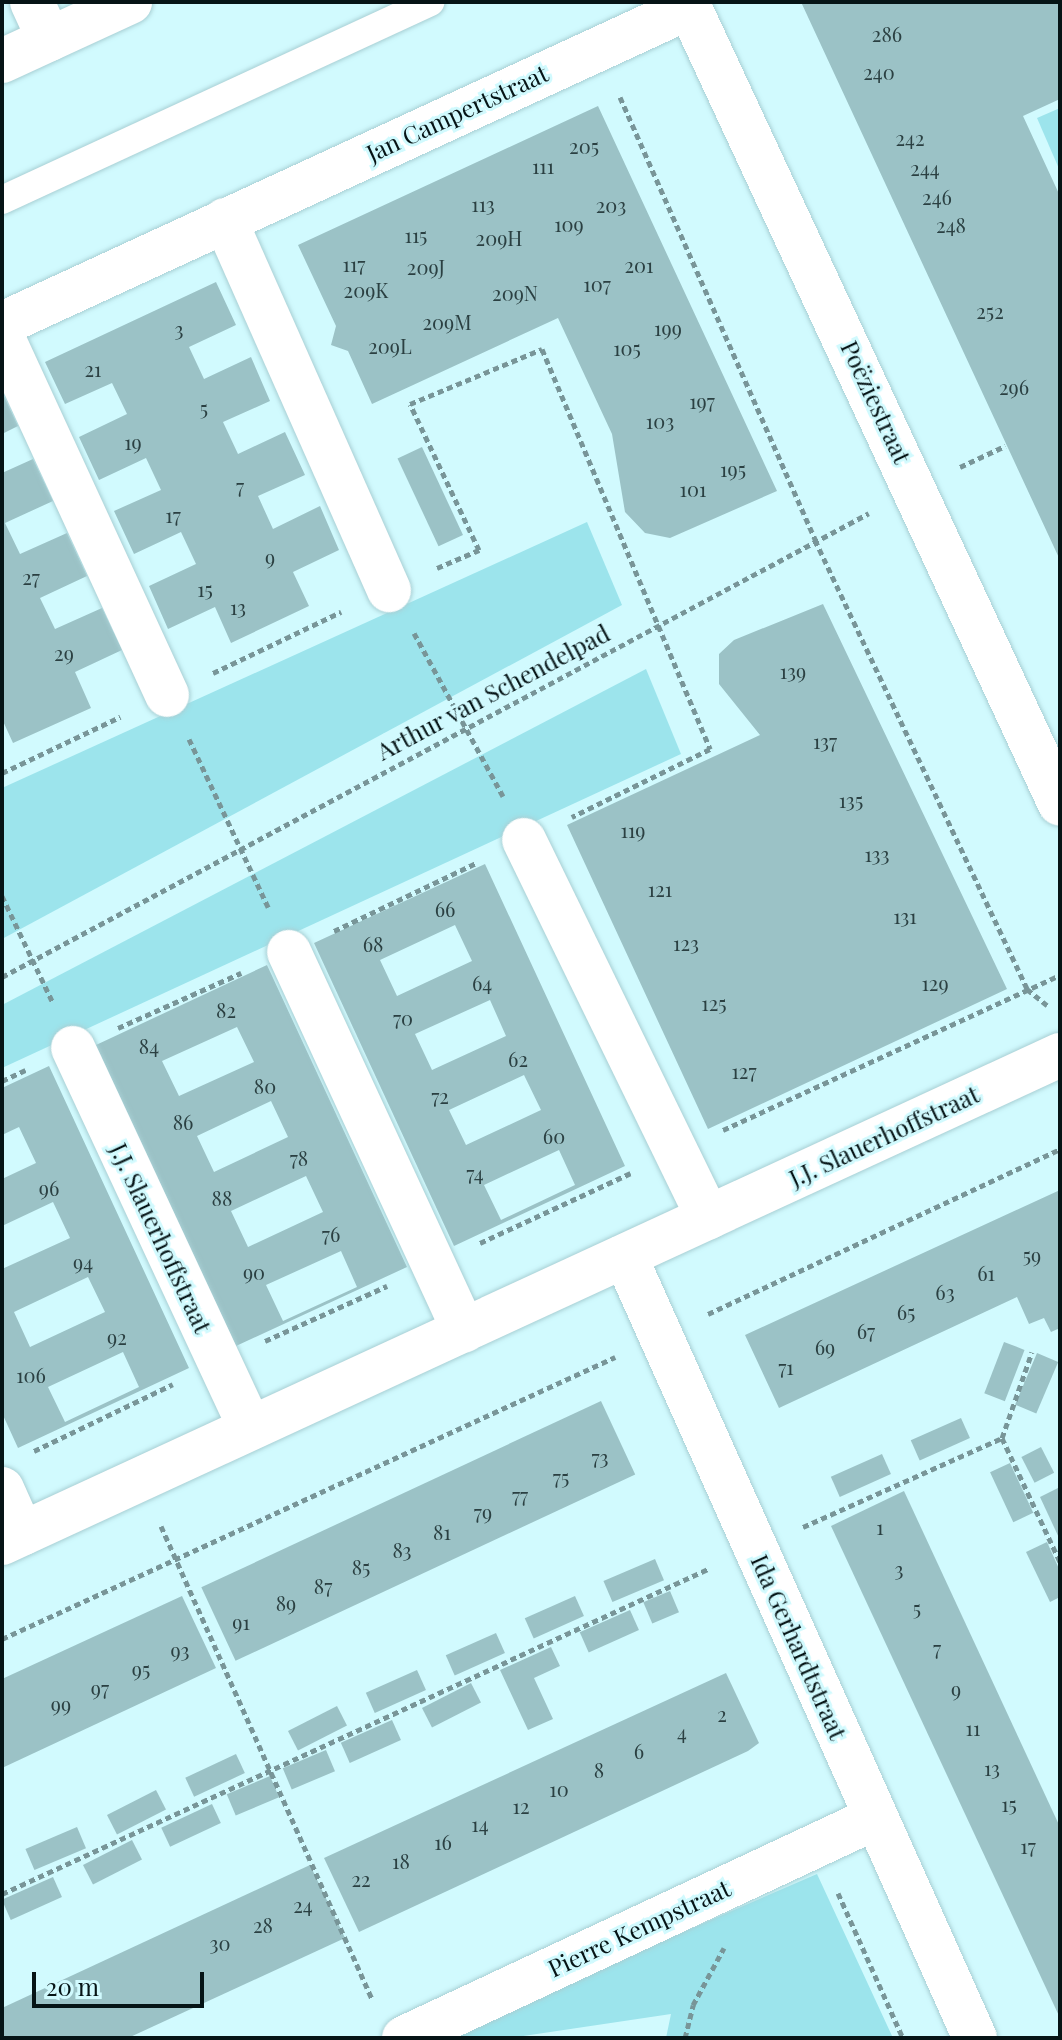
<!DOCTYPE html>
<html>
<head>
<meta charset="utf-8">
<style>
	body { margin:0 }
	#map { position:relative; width:1062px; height:2040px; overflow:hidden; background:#d1fafe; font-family:"Playfair Display",serif }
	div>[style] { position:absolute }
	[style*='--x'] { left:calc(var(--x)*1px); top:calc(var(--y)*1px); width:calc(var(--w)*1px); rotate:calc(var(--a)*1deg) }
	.green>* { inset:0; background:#9ce4ec }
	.building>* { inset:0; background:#9bc2c6; transform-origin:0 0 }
	.path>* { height:5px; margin-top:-2.5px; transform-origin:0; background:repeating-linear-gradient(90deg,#789598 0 6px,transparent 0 10px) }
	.roads { filter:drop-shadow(0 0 2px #a8cfd4) drop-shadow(0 0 2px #a8cfd4) }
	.lane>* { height:28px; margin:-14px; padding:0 14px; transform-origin:14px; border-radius:14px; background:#fff }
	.street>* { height:44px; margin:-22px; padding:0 22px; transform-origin:22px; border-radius:22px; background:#fff }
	span { translate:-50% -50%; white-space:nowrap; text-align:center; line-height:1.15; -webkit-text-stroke:6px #d1fafe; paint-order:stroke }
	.number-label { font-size:20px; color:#2b4042 }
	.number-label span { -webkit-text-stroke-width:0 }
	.street-label { font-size:24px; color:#061416 }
	.frame { position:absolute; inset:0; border:4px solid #061416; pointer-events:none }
	.scale { position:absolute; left:32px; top:1972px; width:172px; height:36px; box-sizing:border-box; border:4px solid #061416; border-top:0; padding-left:10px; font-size:24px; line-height:28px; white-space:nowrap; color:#061416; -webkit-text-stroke:6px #d1fafe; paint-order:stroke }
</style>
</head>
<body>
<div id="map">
	<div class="green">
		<i style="clip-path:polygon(1060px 108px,1060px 171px,1037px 118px)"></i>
		<i style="clip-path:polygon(587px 522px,622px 605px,2px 939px,2px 788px)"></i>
		<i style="clip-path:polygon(646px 669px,681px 754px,2px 1068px,2px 1005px)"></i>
		<i style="clip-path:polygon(817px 1874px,893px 2038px,666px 2038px,671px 2014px,510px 2038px,439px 2038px)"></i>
	</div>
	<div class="building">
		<i style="clip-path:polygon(801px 2px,1060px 2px,1060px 99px,1023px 116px,1060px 196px,1060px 560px)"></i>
		<i style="clip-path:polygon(598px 106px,777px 491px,670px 538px,645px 533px,625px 512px,612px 434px,558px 318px,372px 404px,348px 351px,331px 345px,336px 326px,298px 245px)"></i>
		<i style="clip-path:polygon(216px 282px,236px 325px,189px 347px,204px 379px,251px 357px,270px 401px,223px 422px,238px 454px,285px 432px,305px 475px,258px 496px,273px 529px,320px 506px,339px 550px,293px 572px,309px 606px,231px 643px,215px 607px,168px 629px,149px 586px,196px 564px,181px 532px,134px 554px,114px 511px,161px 490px,146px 458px,99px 480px,79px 437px,127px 414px,112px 383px,65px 404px,45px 362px)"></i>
		<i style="clip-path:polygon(2px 392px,18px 426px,2px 434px)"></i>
		<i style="left:422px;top:447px;width:97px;height:27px;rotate:65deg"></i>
		<i style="clip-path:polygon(33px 459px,53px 501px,5px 523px,20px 554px,67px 533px,87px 576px,40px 598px,55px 629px,102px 608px,122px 650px,75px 672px,91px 708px,13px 743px,2px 719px,2px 473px)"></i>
		<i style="clip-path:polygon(823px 604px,1007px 989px,708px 1129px,567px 825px,760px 735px,719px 684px,719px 654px,734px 640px)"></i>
		<i style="clip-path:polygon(evenodd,485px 864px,625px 1166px,454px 1246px,314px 943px,485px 864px,455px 925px,472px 961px,397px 996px,380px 960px,455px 925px,485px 864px,490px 1000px,506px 1036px,432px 1070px,415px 1034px,490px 1000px,485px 864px,524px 1075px,541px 1110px,466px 1145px,449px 1110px,524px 1075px,485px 864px,559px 1150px,575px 1185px,501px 1220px,484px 1185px,559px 1150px)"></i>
		<i style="clip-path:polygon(evenodd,267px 965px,407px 1267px,236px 1346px,96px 1045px,267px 965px,237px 1027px,254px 1062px,179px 1096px,162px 1061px,237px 1027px,267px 965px,271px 1101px,288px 1137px,214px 1172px,197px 1136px,271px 1101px,267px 965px,306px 1176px,323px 1212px,248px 1247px,231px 1211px,306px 1176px,267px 965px,341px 1251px,357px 1287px,283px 1321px,266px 1285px,341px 1251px)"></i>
		<i style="clip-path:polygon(evenodd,49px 1066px,189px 1368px,18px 1448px,2px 1413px,2px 1269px,70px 1238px,53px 1202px,2px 1226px,2px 1179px,36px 1163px,19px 1127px,2px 1135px,2px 1088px,49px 1066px,88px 1277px,105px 1312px,30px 1347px,14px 1312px,88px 1277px,49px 1066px,123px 1352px,139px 1387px,65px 1422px,48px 1387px,123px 1352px)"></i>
		<i style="clip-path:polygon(1060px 1190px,1060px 1328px,1051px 1332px,1044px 1318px,1029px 1324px,1017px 1297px,779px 1408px,745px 1335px)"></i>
		<i style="left:1004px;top:1342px;width:22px;height:55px;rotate:21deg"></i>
		<i style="left:1037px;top:1353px;width:23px;height:56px;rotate:23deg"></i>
		<i style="left:601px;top:1401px;width:81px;height:441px;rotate:65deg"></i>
		<i style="left:961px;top:1418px;width:22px;height:55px;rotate:66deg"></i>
		<i style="left:1041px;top:1447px;width:29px;height:22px;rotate:63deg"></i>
		<i style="left:882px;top:1454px;width:22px;height:56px;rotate:66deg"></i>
		<i style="left:1010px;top:1463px;width:55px;height:22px;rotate:65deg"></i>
		<i style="clip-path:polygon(1060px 1487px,1060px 1540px,1040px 1497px)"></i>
		<i style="clip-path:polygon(904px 1491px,1060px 1827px,1060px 2018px,831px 1526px)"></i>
		<i style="clip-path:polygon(1047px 1542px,1060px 1571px,1060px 1597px,1050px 1602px,1026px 1552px)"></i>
		<i style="left:655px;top:1559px;width:23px;height:56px;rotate:67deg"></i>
		<i style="left:670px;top:1591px;width:23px;height:29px;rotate:67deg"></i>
		<i style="clip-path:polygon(182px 1596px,216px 1668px,2px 1768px,2px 1679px)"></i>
		<i style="left:575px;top:1596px;width:22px;height:55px;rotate:66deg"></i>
		<i style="left:630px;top:1610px;width:22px;height:55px;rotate:66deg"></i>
		<i style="left:496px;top:1633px;width:22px;height:55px;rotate:66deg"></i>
		<i style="clip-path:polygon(551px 1647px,560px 1666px,534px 1678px,553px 1719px,528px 1730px,500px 1670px)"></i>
		<i style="left:417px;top:1670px;width:22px;height:56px;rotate:66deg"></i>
		<i style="clip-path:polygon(726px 1673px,759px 1743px,748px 1751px,359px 1932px,324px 1858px)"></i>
		<i style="left:471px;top:1683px;width:22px;height:55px;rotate:63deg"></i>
		<i style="left:337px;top:1706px;width:22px;height:55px;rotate:63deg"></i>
		<i style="left:392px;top:1720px;width:22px;height:56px;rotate:66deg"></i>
		<i style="left:326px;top:1750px;width:23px;height:47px;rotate:67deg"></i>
		<i style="left:236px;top:1754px;width:21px;height:56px;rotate:65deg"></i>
		<i style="left:270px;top:1776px;width:23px;height:47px;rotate:67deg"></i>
		<i style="left:156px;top:1790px;width:22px;height:55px;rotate:63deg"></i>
		<i style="left:212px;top:1804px;width:21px;height:56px;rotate:65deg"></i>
		<i style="left:77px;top:1827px;width:23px;height:56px;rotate:67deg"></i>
		<i style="left:132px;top:1840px;width:22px;height:55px;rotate:63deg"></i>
		<i style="clip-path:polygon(310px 1865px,345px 1938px,128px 2038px,2px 2038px,2px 2008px)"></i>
		<i style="left:53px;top:1877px;width:22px;height:56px;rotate:66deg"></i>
	</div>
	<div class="path">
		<i style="--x:620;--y:97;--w:484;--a:66.2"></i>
		<i style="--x:815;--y:540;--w:497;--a:64.7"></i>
		<i style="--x:1027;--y:989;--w:26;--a:39"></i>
		<i style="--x:960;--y:467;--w:50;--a:-25"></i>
		<i style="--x:437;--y:568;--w:46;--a:-23.2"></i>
		<i style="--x:479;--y:550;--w:161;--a:-115.3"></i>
		<i style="--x:410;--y:404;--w:143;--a:-22.6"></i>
		<i style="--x:542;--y:349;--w:434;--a:67.2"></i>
		<i style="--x:710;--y:749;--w:154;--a:153.8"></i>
		<i style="--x:414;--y:633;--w:186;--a:61.4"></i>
		<i style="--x:213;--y:673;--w:142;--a:-25.5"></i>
		<i style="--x:189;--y:739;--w:186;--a:64.8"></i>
		<i style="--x:2;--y:773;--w:131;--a:-25.4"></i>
		<i style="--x:2;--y:896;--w:119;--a:64.5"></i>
		<i style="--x:334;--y:931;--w:157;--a:-25.6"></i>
		<i style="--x:2;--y:977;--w:983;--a:-28.15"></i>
		<i style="--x:118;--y:1028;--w:135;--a:-24.1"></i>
		<i style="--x:2;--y:1081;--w:26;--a:-25"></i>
		<i style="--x:723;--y:1130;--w:371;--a:-24.7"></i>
		<i style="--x:480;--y:1243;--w:166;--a:-24.9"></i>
		<i style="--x:708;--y:1314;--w:389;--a:-25.1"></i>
		<i style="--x:265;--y:1341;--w:134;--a:-24.3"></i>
		<i style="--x:1002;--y:1438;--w:137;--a:64.9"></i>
		<i style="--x:34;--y:1451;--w:154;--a:-25.7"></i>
		<i style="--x:161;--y:1526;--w:518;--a:65.96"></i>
		<i style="--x:803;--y:1527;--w:218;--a:-24.1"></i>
		<i style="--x:1002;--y:1438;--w:91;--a:-70.8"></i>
		<i style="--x:2;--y:1639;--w:675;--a:-24.7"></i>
		<i style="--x:838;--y:1893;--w:159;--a:65.9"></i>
		<i style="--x:2;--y:1894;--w:779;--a:-24.72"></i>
		<i style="--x:685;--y:2038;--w:34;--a:-76"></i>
		<i style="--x:693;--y:2005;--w:65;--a:-61.5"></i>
	</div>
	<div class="roads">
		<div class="lane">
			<i style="--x:2;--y:200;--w:472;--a:-24.8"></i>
		</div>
		<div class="street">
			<i style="--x:32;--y:2;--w:41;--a:65.3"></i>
			<i style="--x:687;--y:2;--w:884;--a:65.06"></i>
			<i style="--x:2;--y:61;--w:141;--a:-24.7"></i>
			<i style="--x:225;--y:220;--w:405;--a:66.1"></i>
			<i style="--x:2;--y:324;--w:758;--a:-24.74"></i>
			<i style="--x:2;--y:336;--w:395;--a:65.3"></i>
			<i style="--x:524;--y:840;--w:420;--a:64"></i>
			<i style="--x:289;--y:952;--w:417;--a:65.2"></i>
			<i style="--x:73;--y:1048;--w:419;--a:65"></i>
			<i style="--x:625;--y:1256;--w:857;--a:65.89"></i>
			<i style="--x:2;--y:1489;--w:49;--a:66"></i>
			<i style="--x:2;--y:1543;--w:1165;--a:-24.76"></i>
			<i style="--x:404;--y:2038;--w:520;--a:-25.04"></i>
		</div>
	</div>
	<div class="number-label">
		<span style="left:887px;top:33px">286</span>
		<span style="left:879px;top:71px">240</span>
		<span style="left:910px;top:137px">242</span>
		<span style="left:584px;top:145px">205</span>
		<span style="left:543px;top:165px">111</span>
		<span style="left:925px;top:167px">244</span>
		<span style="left:937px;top:196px">246</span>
		<span style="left:483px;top:203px">113</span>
		<span style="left:611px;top:204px">203</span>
		<span style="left:569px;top:223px">109</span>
		<span style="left:951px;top:224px">248</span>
		<span style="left:416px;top:234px">115</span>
		<span style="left:499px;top:237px">209H</span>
		<span style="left:354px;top:263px">117</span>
		<span style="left:639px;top:264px">201</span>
		<span style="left:426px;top:266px">209J</span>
		<span style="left:597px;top:283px">107</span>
		<span style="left:366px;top:289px">209K</span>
		<span style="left:515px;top:292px">209N</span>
		<span style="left:990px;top:310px">252</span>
		<span style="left:447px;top:321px">209M</span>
		<span style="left:668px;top:327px">199</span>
		<span style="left:179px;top:328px">3</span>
		<span style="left:390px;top:345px">209L</span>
		<span style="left:627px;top:347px">105</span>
		<span style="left:93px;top:368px">21</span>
		<span style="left:1014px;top:386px">296</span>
		<span style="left:702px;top:400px">197</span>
		<span style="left:204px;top:407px">5</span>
		<span style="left:660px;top:420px">103</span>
		<span style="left:133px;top:441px">19</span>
		<span style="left:733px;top:468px">195</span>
		<span style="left:240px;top:485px">7</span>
		<span style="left:693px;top:488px">101</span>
		<span style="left:173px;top:514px">17</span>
		<span style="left:270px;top:556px">9</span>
		<span style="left:31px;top:576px">27</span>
		<span style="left:205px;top:588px">15</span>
		<span style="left:238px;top:606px">13</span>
		<span style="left:64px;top:652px">29</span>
		<span style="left:793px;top:670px">139</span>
		<span style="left:825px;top:740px">137</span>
		<span style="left:851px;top:799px">135</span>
		<span style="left:633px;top:829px">119</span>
		<span style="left:877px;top:853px">133</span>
		<span style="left:660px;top:888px">121</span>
		<span style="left:445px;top:908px">66</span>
		<span style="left:905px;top:915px">131</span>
		<span style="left:686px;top:942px">123</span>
		<span style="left:373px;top:943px">68</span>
		<span style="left:482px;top:982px">64</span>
		<span style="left:935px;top:982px">129</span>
		<span style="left:714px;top:1002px">125</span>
		<span style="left:226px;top:1009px">82</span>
		<span style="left:403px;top:1017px">70</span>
		<span style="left:149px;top:1045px">84</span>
		<span style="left:518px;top:1058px">62</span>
		<span style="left:744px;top:1070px">127</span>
		<span style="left:265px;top:1085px">80</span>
		<span style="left:440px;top:1095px">72</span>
		<span style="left:183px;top:1121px">86</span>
		<span style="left:554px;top:1135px">60</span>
		<span style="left:299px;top:1157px">78</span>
		<span style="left:475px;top:1172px">74</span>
		<span style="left:49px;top:1187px">96</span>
		<span style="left:222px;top:1197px">88</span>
		<span style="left:331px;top:1233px">76</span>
		<span style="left:1032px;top:1254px">59</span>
		<span style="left:83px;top:1261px">94</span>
		<span style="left:254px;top:1271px">90</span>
		<span style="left:986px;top:1272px">61</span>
		<span style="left:945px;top:1291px">63</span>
		<span style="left:906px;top:1311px">65</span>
		<span style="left:866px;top:1330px">67</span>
		<span style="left:117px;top:1336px">92</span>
		<span style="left:825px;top:1346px">69</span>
		<span style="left:786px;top:1366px">71</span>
		<span style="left:31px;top:1374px">106</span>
		<span style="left:600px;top:1456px">73</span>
		<span style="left:561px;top:1476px">75</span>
		<span style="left:520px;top:1494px">77</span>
		<span style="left:483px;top:1511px">79</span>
		<span style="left:880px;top:1526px">1</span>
		<span style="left:442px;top:1531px">81</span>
		<span style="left:402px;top:1549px">83</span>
		<span style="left:361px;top:1566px">85</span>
		<span style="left:899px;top:1568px">3</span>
		<span style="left:323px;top:1585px">87</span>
		<span style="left:286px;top:1602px">89</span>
		<span style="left:917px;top:1607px">5</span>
		<span style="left:241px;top:1621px">91</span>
		<span style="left:937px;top:1647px">7</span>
		<span style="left:180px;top:1649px">93</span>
		<span style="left:141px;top:1668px">95</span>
		<span style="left:100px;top:1687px">97</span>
		<span style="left:956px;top:1688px">9</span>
		<span style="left:61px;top:1703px">99</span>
		<span style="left:722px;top:1713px">2</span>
		<span style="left:973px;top:1727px">11</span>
		<span style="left:682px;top:1731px">4</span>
		<span style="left:639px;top:1750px">6</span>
		<span style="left:992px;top:1767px">13</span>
		<span style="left:599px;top:1769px">8</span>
		<span style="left:559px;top:1788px">10</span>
		<span style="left:1009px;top:1803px">15</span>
		<span style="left:521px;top:1805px">12</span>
		<span style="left:480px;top:1823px">14</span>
		<span style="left:443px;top:1841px">16</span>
		<span style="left:1028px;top:1845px">17</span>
		<span style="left:401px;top:1860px">18</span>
		<span style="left:361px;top:1878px">22</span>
		<span style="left:303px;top:1904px">24</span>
		<span style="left:263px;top:1924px">28</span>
		<span style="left:220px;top:1942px">30</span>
	</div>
	<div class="street-label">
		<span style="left:457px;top:113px;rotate:-25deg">Jan Campertstraat</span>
		<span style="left:876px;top:402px;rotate:65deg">Poëziestraat</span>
		<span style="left:493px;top:692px;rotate:-28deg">Arthur van Schendelpad</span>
		<span style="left:884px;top:1136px;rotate:-25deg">J.J. Slauerhoffstraat</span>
		<span style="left:161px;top:1238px;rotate:65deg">J.J. Slauerhoffstraat</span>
		<span style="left:799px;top:1647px;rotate:66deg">Ida Gerhardtstraat</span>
		<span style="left:639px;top:1928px;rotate:-25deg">Pierre Kempstraat</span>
	</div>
	<div class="frame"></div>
	<div class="scale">20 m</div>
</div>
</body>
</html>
